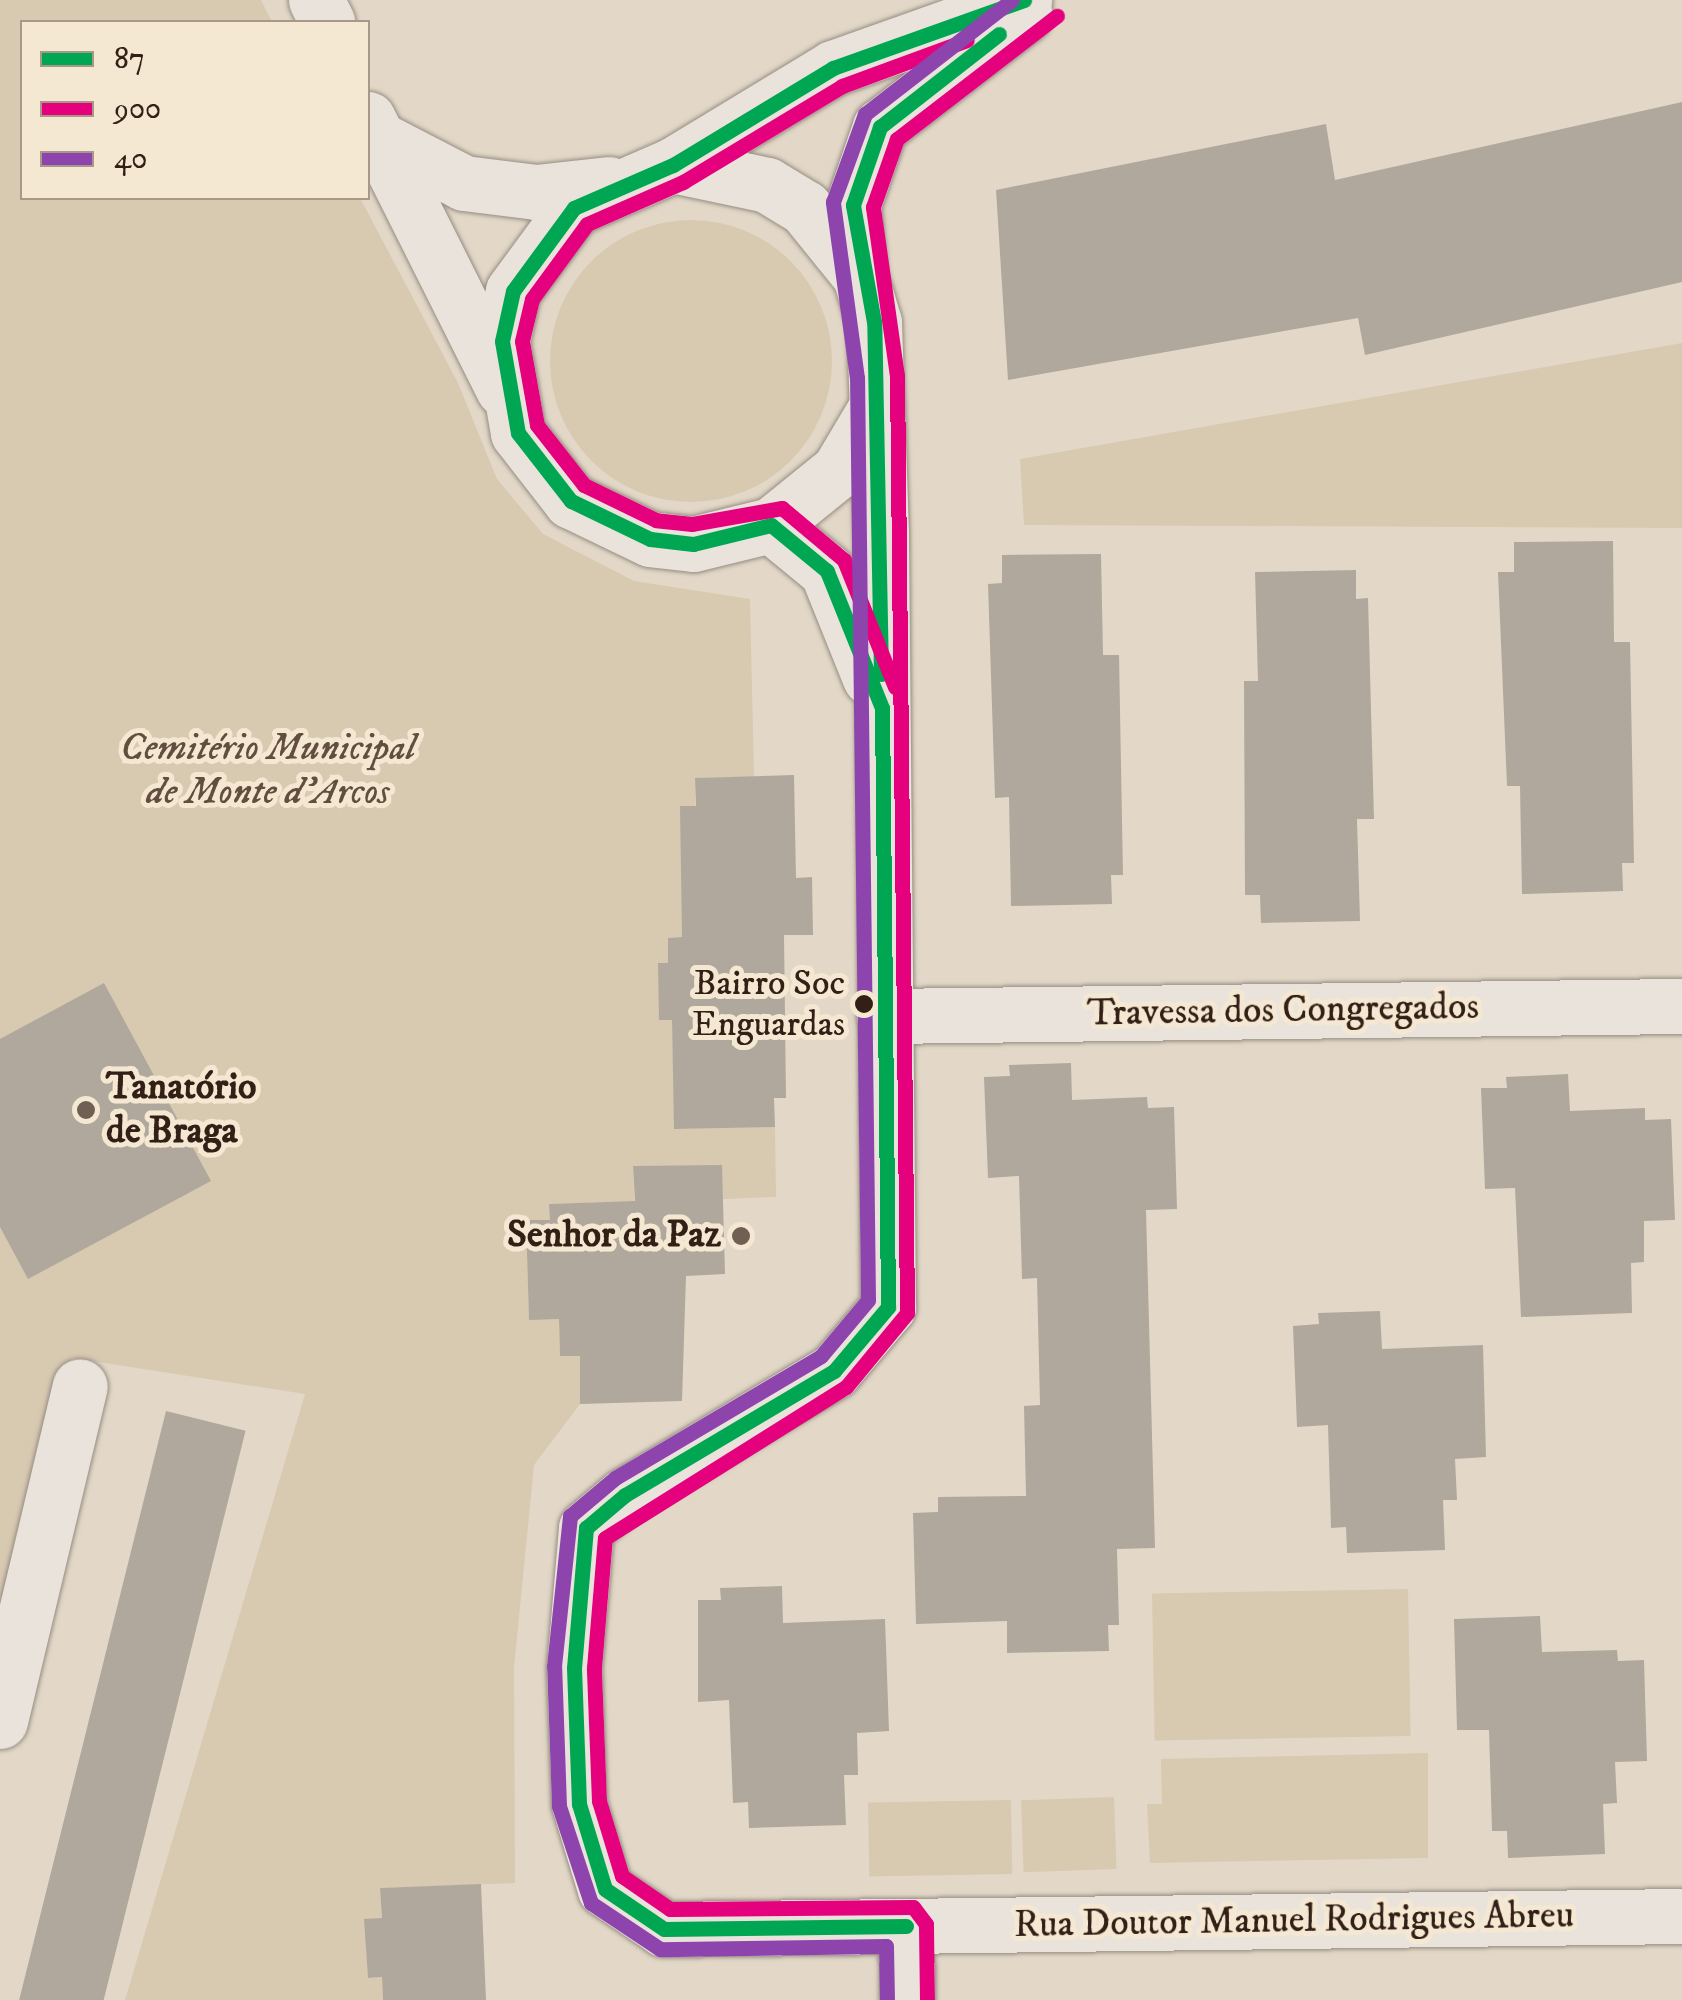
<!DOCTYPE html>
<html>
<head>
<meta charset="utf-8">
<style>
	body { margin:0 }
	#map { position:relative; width:1682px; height:2000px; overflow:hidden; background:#e3d8c7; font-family:"IM FELL DW Pica",serif }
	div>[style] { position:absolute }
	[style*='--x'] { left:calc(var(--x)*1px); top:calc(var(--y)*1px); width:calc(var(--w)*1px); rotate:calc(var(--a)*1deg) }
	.green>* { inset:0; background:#d8c9b1; transform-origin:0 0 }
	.round { border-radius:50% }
	.building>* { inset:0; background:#b0a89c; transform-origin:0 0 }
	.roads { filter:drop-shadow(0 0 2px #958d82) drop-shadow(0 0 2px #958d82) }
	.minor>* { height:55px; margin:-27.5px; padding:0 27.5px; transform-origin:27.5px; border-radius:27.5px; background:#e9e3db }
	.bus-1>* { height:15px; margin:-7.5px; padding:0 7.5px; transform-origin:7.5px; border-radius:7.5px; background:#00a651 }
	.bus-2>* { height:15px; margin:-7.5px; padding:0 7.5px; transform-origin:7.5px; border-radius:7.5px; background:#e5007d }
	.bus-3>* { height:15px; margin:-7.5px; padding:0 7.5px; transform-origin:7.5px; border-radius:7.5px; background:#8e44ad }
	.dots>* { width:28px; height:28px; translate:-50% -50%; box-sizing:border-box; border:5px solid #f5e8d3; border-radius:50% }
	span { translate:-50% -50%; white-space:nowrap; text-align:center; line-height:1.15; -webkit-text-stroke:10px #f5e8d3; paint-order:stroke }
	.bus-label { font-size:36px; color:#321f16 }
	.right { translate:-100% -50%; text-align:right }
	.park-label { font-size:38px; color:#614e3f; font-style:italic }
	.street-label { font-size:38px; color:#321f16 }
	.poi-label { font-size:38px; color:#321f16; font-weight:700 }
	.left { translate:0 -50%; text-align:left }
	.legend { position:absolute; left:20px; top:20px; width:350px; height:180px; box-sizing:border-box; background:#f5e8d3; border:2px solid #a79887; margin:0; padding:12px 18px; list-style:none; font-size:30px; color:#321f16 }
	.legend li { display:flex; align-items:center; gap:20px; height:50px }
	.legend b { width:50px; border:2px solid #a79887 }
</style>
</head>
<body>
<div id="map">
	<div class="green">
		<i style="clip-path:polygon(0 0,261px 0,272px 22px,22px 22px,22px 198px,360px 198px,458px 383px,497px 479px,543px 534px,634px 581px,750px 599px,754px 777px,695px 778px,697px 937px,668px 938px,668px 963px,658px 964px,672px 1020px,675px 1129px,775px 1127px,776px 1197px,723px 1199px,722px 1180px,633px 1167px,635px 1218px,609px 1202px,550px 1204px,550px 1220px,526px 1220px,529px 1319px,559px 1319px,560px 1356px,580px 1356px,580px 1404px,534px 1465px,514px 1668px,515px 1883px,380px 1888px,382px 1918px,365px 1920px,368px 1978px,382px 1977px,383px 2000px,125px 2000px,305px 1394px,72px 1358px,0 1627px)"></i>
		<i class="round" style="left:550px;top:220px;width:282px;height:282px"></i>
		<i style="clip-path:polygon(1682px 343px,1682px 528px,1024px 525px,1020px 459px)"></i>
		<i style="left:1408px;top:1589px;width:147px;height:256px;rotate:89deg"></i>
		<i style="clip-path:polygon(1428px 1753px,1428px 1858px,1150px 1863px,1147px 1804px,1162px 1804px,1161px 1759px)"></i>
		<i style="left:1114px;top:1797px;width:72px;height:93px;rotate:88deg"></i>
		<i style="left:1011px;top:1800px;width:74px;height:143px;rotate:89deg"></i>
	</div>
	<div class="building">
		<i style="clip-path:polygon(1682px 102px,1682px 282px,1365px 355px,1358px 318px,1008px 380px,996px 190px,1326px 124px,1335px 180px)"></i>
		<i style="clip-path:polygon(1613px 541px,1614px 642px,1630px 642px,1634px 863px,1622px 863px,1623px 891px,1522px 894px,1520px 786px,1507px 786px,1498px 572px,1514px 572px,1514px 542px)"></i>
		<i style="clip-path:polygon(1101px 554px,1103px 655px,1119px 655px,1123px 875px,1111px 875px,1112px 904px,1011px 906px,1009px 797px,995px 798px,988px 584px,1002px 583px,1002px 555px)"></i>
		<i style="clip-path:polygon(1356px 570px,1356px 599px,1368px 598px,1374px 819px,1357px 819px,1360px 921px,1261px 923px,1260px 895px,1245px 895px,1244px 681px,1258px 681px,1255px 572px)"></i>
		<i style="clip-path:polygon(794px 775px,796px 878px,812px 877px,813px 935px,784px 935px,786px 1098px,774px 1098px,775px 1127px,674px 1129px,672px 1020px,659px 1020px,658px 963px,668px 963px,668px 938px,682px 937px,680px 806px,696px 806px,695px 778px)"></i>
		<i style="clip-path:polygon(104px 983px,211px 1181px,28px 1279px,0 1227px,0 1039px)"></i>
		<i style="clip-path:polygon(1071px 1063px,1072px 1100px,1147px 1097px,1148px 1108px,1174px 1107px,1177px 1209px,1146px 1210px,1155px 1548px,1117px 1549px,1119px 1625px,1108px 1625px,1109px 1651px,1007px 1653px,1007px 1621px,916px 1624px,913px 1513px,938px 1512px,938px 1497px,1026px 1496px,1024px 1406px,1040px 1405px,1037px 1278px,1022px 1279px,1019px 1176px,988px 1178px,984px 1077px,1010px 1076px,1009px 1065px)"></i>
		<i style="clip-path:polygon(1568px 1074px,1570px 1111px,1645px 1108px,1645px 1120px,1671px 1119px,1675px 1220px,1644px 1221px,1644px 1262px,1631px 1263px,1632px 1313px,1521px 1317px,1515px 1188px,1485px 1189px,1481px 1088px,1507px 1088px,1506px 1077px)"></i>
		<i style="clip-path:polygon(722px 1165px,725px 1274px,686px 1276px,682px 1401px,580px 1404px,580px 1356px,560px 1356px,559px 1319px,529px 1320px,526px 1220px,550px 1220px,549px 1204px,635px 1201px,633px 1166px)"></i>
		<i style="clip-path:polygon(1380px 1311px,1382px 1349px,1483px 1345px,1486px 1457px,1455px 1459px,1457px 1500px,1443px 1500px,1445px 1550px,1347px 1553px,1346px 1527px,1331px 1528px,1328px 1425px,1297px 1427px,1293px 1326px,1319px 1324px,1318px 1313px)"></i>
		<i style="left:166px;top:1411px;width:82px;height:609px;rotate:14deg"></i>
		<i style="clip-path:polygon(782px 1586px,783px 1623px,885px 1619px,889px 1731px,857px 1733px,858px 1775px,844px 1775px,846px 1825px,749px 1828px,748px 1802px,733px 1803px,729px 1700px,698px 1702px,698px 1600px,721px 1600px,720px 1588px)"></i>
		<i style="clip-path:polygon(1540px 1616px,1542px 1652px,1617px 1650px,1618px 1661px,1644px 1660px,1647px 1761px,1615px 1762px,1617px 1803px,1603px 1804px,1605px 1854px,1508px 1858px,1507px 1831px,1492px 1831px,1489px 1730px,1457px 1730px,1454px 1619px)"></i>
		<i style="clip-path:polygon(481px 1884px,486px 2000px,383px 2000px,382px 1977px,368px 1978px,364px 1919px,382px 1918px,380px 1888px)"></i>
	</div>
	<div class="roads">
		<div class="minor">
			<i style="--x:316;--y:0;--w:25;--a:63"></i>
			<i style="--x:368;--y:119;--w:302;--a:63.4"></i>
			<i style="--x:375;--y:137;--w:100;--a:27.3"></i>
			<i style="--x:464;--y:183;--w:73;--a:7.1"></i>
			<i style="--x:536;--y:192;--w:73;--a:-6.3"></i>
			<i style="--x:673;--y:165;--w:187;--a:-31.2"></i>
			<i style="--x:833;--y:68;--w:203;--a:-19.6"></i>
			<i style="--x:860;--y:276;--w:71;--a:-95.6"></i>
			<i style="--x:853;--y:205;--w:83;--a:-70.9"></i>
			<i style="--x:880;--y:127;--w:183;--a:-37.7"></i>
			<i style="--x:877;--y:406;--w:74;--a:120.7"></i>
			<i style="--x:839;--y:470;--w:87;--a:141"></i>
			<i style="--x:771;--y:525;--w:80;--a:166.3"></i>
			<i style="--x:693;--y:544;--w:43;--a:-173.4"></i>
			<i style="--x:650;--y:539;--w:88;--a:-154.3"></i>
			<i style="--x:571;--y:501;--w:86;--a:-127.9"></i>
			<i style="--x:518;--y:433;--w:93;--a:-99.9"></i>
			<i style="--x:502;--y:341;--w:51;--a:-77.6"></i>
			<i style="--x:513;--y:291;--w:103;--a:-53.7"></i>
			<i style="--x:574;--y:208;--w:108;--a:-23.5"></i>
			<i style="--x:673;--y:165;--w:96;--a:12"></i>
			<i style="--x:767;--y:185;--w:44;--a:31.2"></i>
			<i style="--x:805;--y:208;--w:87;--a:51"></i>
			<i style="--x:860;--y:276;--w:48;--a:73.1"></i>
			<i style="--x:874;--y:322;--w:211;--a:88.1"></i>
			<i style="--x:881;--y:533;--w:774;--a:89.48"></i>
			<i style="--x:888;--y:1307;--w:84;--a:130.2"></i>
			<i style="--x:834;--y:1371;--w:243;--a:149.3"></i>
			<i style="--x:625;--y:1495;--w:51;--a:139.8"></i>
			<i style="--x:586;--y:1528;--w:141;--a:94.9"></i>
			<i style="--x:574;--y:1668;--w:136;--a:87.9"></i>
			<i style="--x:579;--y:1804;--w:89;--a:73"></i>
			<i style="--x:605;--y:1889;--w:71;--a:34.1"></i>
			<i style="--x:664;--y:1929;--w:1018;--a:-0.73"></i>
			<i style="--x:771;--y:525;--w:72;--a:39.4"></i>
			<i style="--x:827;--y:571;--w:115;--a:68.1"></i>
			<i style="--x:884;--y:1016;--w:798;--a:-0.72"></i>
			<i style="--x:0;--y:1721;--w:344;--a:-76.6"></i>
			<i style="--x:906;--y:1926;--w:74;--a:89.2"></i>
		</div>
	</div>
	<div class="bus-1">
		<i style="--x:881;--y:674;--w:352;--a:-91.1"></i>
		<i style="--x:874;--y:322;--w:119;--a:-100.2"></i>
		<i style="--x:853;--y:205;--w:83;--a:-70.9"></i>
		<i style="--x:880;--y:127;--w:151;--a:-38"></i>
		<i style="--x:906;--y:1926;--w:242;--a:179.3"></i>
		<i style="--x:664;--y:1929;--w:71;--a:-145.9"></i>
		<i style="--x:605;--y:1889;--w:89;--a:-107"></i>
		<i style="--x:579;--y:1804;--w:136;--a:-92.1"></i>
		<i style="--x:574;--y:1668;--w:141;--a:-85.1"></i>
		<i style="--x:586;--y:1528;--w:51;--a:-40.2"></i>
		<i style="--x:625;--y:1495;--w:243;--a:-30.7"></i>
		<i style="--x:834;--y:1371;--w:84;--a:-49.8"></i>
		<i style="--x:888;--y:1307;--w:599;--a:-90.57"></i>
		<i style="--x:882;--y:708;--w:148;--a:-111.9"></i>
		<i style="--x:827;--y:571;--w:72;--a:-140.6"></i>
		<i style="--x:771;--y:525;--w:80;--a:166.3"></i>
		<i style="--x:693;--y:544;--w:43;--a:-173.4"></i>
		<i style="--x:650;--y:539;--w:88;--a:-154.3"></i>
		<i style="--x:571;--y:501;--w:86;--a:-127.9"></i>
		<i style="--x:518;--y:433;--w:93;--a:-99.9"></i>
		<i style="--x:502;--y:341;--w:51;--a:-77.6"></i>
		<i style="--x:513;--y:291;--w:103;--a:-53.7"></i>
		<i style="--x:574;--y:208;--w:108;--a:-23.5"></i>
		<i style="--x:673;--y:165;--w:187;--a:-31.2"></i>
		<i style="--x:833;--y:68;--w:203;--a:-19.6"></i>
	</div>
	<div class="bus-2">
		<i style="--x:895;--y:687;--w:137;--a:-111.9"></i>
		<i style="--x:844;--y:560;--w:81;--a:-140"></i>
		<i style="--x:782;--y:508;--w:91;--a:169.9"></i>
		<i style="--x:692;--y:524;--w:36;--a:-174"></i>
		<i style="--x:656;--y:520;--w:80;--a:-154.1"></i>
		<i style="--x:584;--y:485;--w:76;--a:-128.1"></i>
		<i style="--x:537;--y:425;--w:85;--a:-100.1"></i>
		<i style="--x:522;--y:341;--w:43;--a:-76.6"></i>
		<i style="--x:532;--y:299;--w:93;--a:-53.7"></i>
		<i style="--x:587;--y:224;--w:105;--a:-23.6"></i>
		<i style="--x:683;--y:182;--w:186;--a:-31.1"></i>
		<i style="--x:842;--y:86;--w:133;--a:-20.2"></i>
		<i style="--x:927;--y:2000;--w:76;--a:-90.8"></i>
		<i style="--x:926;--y:1924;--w:21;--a:-127"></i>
		<i style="--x:913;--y:1907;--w:243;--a:179.5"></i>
		<i style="--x:670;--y:1909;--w:58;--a:-145.5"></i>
		<i style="--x:622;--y:1876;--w:78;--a:-107"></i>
		<i style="--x:599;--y:1801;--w:133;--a:-92.2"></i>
		<i style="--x:594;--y:1668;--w:130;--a:-85.2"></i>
		<i style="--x:605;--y:1538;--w:284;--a:-32.1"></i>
		<i style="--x:846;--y:1387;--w:96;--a:-50.5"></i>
		<i style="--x:907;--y:1313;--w:937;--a:-90.61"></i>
		<i style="--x:897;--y:376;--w:171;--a:-98.1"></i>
		<i style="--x:873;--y:207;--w:72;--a:-70.6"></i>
		<i style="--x:897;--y:139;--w:202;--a:-37.6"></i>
	</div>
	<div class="bus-3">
		<i style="--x:887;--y:2000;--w:54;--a:-91.1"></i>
		<i style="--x:886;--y:1946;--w:226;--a:179.2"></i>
		<i style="--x:660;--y:1949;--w:83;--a:-146.3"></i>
		<i style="--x:591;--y:1903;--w:102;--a:-108.3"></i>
		<i style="--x:559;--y:1806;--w:140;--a:-92"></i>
		<i style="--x:554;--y:1666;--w:151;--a:-83.9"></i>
		<i style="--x:570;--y:1516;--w:59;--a:-40.2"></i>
		<i style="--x:615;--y:1478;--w:239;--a:-30.6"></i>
		<i style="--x:821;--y:1356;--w:73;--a:-50"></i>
		<i style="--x:868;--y:1300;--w:922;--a:-90.68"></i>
		<i style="--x:857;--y:378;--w:178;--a:-97.8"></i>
		<i style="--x:833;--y:202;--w:94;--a:-70"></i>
		<i style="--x:865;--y:114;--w:186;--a:-37.8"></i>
	</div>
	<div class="dots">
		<i style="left:864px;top:1004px;background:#321f16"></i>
		<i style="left:86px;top:1110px;background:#706054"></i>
		<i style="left:741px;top:1236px;background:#706054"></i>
	</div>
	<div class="bus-label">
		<span class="right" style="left:845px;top:1004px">Bairro Soc<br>Enguardas</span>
	</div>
	<div class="park-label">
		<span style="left:268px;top:771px">Cemitério Municipal<br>de Monte d'Arcos</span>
	</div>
	<div class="street-label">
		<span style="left:1283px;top:1011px;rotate:-1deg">Travessa dos Congregados</span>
		<span style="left:1294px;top:1921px;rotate:-1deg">Rua Doutor Manuel Rodrigues Abreu</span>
	</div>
	<div class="poi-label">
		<span class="left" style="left:106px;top:1110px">Tanatório<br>de Braga</span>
		<span class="right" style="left:721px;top:1236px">Senhor da Paz</span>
	</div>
	<ul class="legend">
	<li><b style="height:12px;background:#00a651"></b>87</li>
	<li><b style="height:12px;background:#e5007d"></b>900</li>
	<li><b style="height:12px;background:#8e44ad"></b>40</li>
	</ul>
</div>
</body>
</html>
